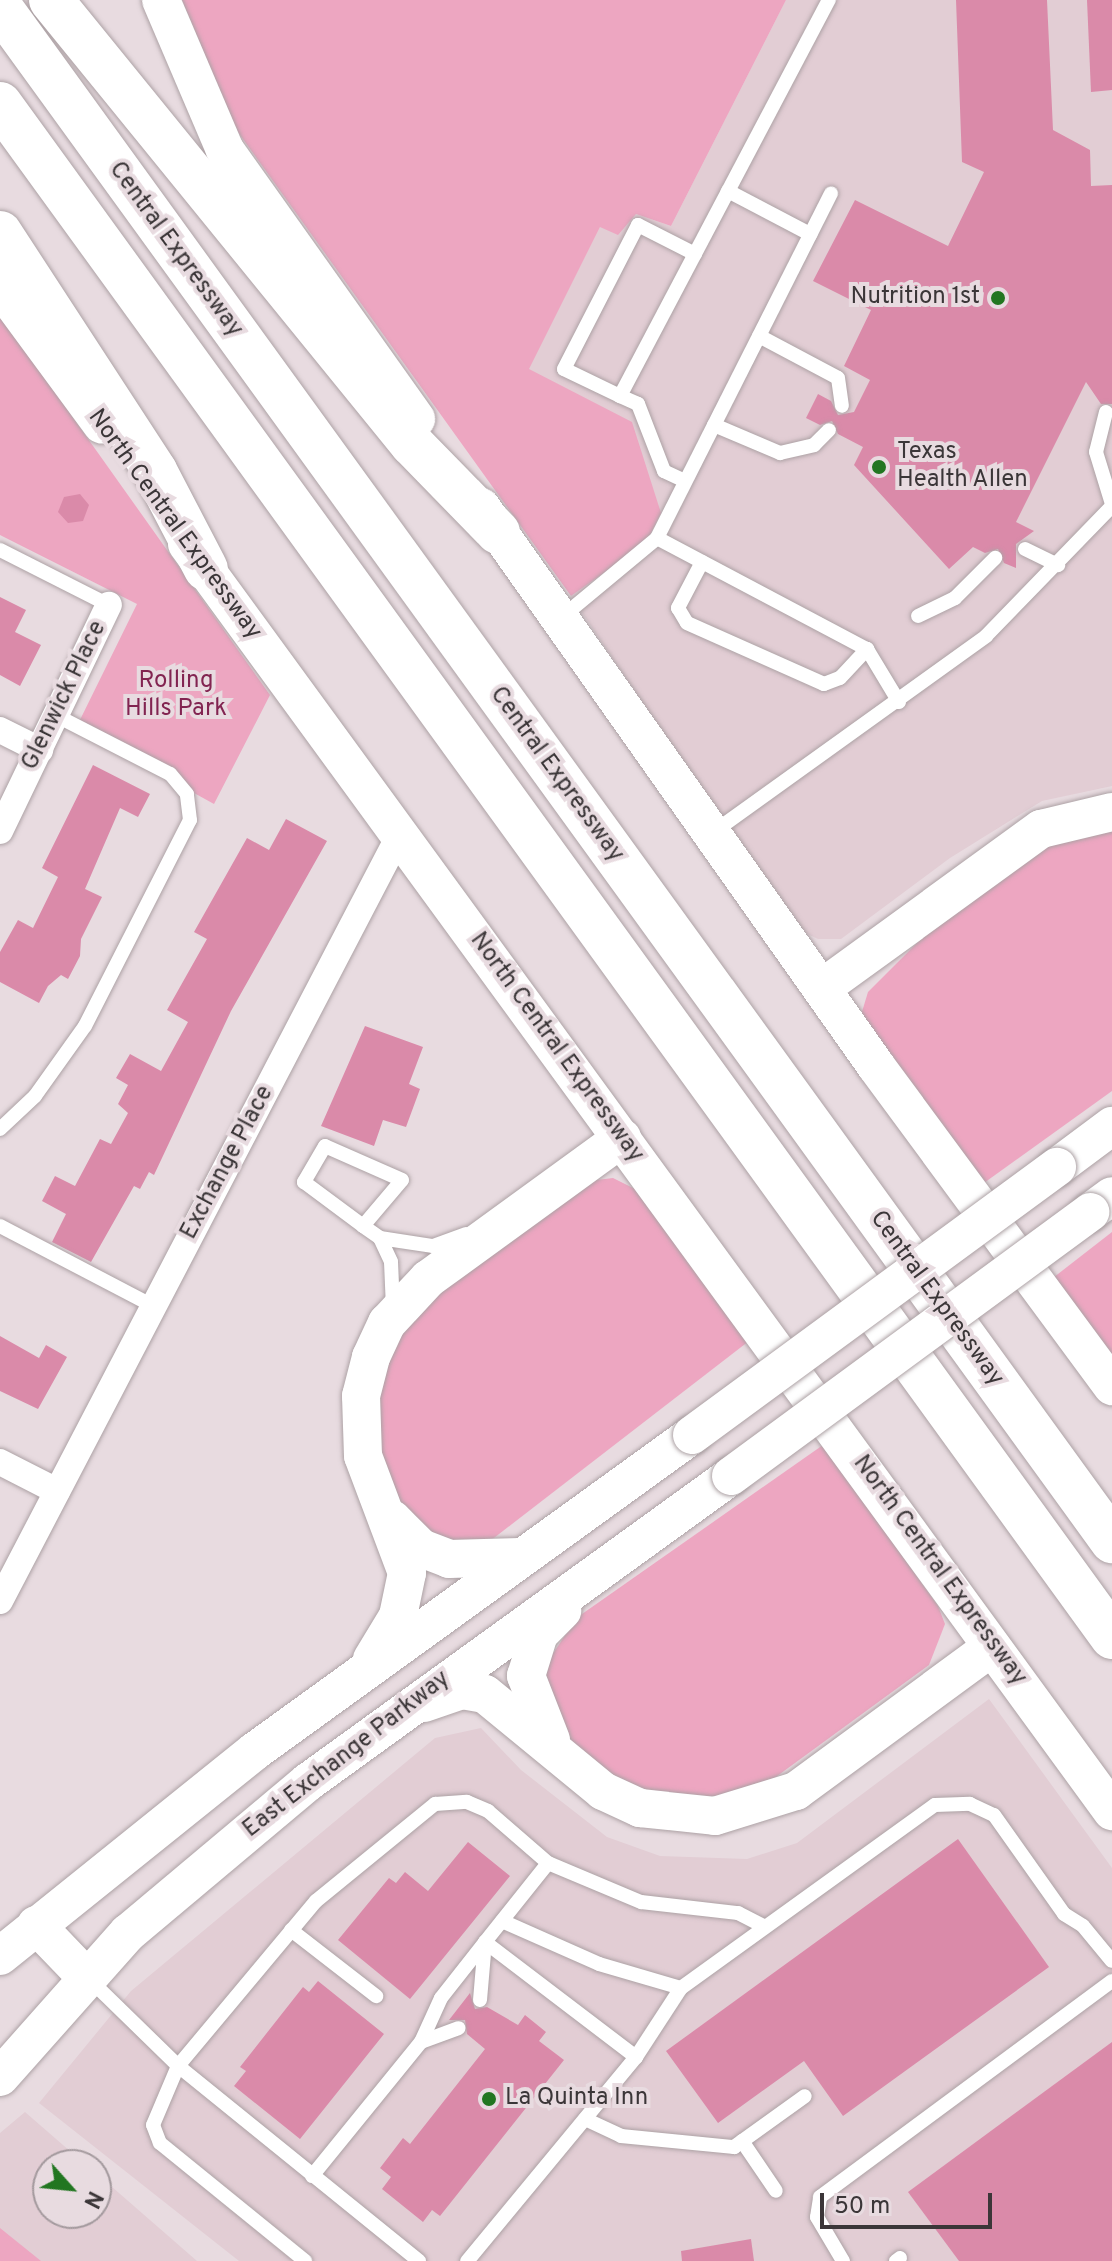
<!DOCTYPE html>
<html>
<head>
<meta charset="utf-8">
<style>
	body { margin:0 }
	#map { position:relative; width:1112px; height:2261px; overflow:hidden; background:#e8dbe0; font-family:Overpass,sans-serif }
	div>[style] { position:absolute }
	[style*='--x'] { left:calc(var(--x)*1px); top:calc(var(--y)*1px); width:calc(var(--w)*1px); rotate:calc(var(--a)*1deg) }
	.built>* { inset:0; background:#e2cdd4 }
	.green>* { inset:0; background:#eda6c1 }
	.building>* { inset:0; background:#da8aa9 }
	.roads { filter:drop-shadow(0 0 2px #ada2a5) drop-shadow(0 0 2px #ada2a5) }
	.service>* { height:14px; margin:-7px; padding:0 7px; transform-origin:7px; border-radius:7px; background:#fff }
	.minor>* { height:26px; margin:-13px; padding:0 13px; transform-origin:13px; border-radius:13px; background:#fff }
	.secondary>* { height:38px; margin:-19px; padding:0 19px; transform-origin:19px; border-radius:19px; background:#fff }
	.motorway>* { height:44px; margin:-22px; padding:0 22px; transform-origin:22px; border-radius:22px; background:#fff }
	.bridges { filter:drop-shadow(0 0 2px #ada2a5) drop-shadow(0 0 2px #ada2a5) }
	.secondary-bridge>* { height:38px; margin:-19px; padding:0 19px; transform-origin:19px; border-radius:19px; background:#fff }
	.dots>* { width:22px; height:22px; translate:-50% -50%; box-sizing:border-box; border:4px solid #e8dbe0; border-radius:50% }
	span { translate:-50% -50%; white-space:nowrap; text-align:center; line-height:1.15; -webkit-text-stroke:8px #e8dbe0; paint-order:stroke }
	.street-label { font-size:24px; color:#3b3638 }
	.poi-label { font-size:24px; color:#3b3638 }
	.right { translate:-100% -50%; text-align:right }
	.left { translate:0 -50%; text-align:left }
	.park-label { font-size:24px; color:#822451 }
	.north { position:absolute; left:32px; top:2149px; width:80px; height:80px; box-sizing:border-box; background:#e8dbe0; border:2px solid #a3999d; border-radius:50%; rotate:117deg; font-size:22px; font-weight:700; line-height:32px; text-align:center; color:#3b3638 }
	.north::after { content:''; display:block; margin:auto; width:28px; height:36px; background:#227621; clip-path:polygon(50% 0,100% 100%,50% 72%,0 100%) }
	.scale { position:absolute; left:820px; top:2193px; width:172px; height:36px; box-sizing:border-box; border:4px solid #3b3638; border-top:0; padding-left:10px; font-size:24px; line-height:28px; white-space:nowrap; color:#3b3638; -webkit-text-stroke:6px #e8dbe0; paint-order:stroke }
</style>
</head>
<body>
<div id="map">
	<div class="built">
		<i style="clip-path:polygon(786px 0,1112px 0,1112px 786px,1042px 801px,950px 858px,841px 939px,818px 939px,793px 927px,571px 596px,646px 543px,528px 369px,600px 227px,636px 214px,671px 226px)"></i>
		<i style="clip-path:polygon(989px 1699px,1112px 1868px,1112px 2261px,239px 2261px,39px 2103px,131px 1991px,435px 1738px,481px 1728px,521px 1770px,607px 1837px,660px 1856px,747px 1859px,797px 1843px)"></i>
		<i style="clip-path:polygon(25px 2112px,86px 2165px,48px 2165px,48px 2213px,96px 2213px,96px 2173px,197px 2261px,11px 2261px,0 2252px,0 2133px)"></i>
	</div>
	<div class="green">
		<i style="clip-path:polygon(182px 0,786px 0,671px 226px,636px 214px,618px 235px,600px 227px,529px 369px,632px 422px,661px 513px,646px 543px,571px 596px,235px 128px)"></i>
		<i style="clip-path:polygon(0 315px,270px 695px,214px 804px,76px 728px,137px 604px,0 535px)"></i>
		<i style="clip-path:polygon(1112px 831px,1112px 1091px,977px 1188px,861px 1015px,868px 992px,947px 913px,1044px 846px)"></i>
		<i style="clip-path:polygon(613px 1178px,637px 1190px,749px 1341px,481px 1548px,433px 1544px,392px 1494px,376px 1452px,380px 1384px,389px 1348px,419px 1306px,589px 1181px)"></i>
		<i style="clip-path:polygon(1112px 1232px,1112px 1371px,1049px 1281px)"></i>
		<i style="clip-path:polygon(823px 1445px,938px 1606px,945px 1624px,929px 1665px,769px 1782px,730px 1796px,651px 1796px,589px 1762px,551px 1720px,538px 1676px,568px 1631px,582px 1614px)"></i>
		<i style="clip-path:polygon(0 2228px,41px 2261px,0 2261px)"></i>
	</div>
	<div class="building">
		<i style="clip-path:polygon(956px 0,1047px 0,1053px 130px,1090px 150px,1091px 186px,1112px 185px,1112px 404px,1101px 404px,1086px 382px,1016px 522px,1034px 531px,1016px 544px,1016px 568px,1004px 563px,998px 549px,985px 553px,973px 547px,949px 569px,854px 465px,863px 447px,838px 434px,832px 421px,820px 425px,806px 418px,818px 394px,831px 401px,838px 415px,854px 412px,870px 380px,844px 366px,871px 310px,813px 281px,855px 200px,948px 246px,984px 172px,962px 162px)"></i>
		<i style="clip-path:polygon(1087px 0,1112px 0,1112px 90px,1091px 92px)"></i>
		<i style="clip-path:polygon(80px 494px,89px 505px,83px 521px,68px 523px,58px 512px,64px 497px)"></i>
		<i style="clip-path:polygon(0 597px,26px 610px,15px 632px,41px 645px,20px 686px,0 675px)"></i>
		<i style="clip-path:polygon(93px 765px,150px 794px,138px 817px,120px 808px,85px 889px,102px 897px,81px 939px,80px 956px,68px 979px,61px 975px,48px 986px,39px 1003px,0 982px,0 952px,18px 920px,33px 928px,58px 877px,42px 868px)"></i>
		<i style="clip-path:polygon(286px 819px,327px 841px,231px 1011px,154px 1175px,149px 1172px,140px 1189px,134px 1186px,91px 1262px,52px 1242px,66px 1214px,42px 1201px,55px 1176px,75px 1186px,100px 1139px,111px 1144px,128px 1113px,118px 1104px,128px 1085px,116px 1078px,130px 1054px,161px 1071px,188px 1022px,167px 1010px,207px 939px,194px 932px,247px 838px,269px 850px)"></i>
		<i style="clip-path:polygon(365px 1026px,423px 1047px,409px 1084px,420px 1089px,406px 1127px,383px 1120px,374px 1146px,321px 1126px)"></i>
		<i style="clip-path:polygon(0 1336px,39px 1358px,46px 1345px,67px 1357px,38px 1409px,0 1391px)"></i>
		<i style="clip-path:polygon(958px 1839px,1049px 1967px,843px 2116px,804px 2061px,718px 2123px,666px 2051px)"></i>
		<i style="clip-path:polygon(468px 1842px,510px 1876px,410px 1999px,338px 1940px,389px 1878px,396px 1883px,405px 1872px,428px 1891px)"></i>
		<i style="clip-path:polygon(318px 1981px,384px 2034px,300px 2139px,234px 2086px,246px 2071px,240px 2067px,303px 1987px,309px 1992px)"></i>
		<i style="clip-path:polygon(470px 1993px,475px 2009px,487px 2007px,518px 2025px,525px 2015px,546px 2032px,539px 2041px,564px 2060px,440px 2216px,432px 2210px,423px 2222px,382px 2189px,391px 2177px,380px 2168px,403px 2138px,410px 2144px,485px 2049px,467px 2034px,465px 2020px,449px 2020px)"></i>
		<i style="clip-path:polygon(1112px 2042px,1112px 2261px,959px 2261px,908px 2192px)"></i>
		<i style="clip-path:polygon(751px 2239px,754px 2261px,682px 2261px,681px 2251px)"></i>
	</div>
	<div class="roads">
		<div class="service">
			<i style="--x:728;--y:191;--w:93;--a:27.7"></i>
			<i style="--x:759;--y:336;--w:89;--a:28"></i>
			<i style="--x:838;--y:378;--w:28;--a:82"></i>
			<i style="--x:620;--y:396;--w:62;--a:-154.3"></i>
			<i style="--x:564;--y:369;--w:162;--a:-62.8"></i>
			<i style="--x:638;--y:225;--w:64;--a:27"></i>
			<i style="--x:1106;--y:412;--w:41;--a:104"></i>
			<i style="--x:1096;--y:452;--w:54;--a:72.9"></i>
			<i style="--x:714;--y:425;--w:72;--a:23"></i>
			<i style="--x:780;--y:453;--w:35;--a:-13"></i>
			<i style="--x:814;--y:445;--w:21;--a:-45"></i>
			<i style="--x:685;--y:481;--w:23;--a:-155"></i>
			<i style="--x:664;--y:471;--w:72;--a:-111.2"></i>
			<i style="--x:638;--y:404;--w:20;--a:-156"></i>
			<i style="--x:620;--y:396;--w:448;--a:-62.2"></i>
			<i style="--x:657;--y:538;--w:238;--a:27.9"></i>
			<i style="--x:867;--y:649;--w:62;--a:58.9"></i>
			<i style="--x:1025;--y:549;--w:37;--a:26"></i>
			<i style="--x:0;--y:550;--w:122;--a:26.8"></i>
			<i style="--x:702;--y:562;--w:52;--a:117.6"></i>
			<i style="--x:678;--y:608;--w:17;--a:59"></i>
			<i style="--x:687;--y:623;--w:150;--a:24"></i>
			<i style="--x:824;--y:684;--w:17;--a:-21"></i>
			<i style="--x:840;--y:678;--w:40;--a:-47"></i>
			<i style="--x:918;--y:616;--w:41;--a:-25.9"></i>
			<i style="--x:955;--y:598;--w:57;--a:-45"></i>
			<i style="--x:562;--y:617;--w:124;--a:-39.7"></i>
			<i style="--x:657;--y:538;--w:386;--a:-63.2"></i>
			<i style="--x:715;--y:831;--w:334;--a:-35.7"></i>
			<i style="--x:986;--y:636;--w:181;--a:-45.9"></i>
			<i style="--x:0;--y:1129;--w:48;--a:-43.3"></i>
			<i style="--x:35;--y:1096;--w:86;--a:-54.5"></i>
			<i style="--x:85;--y:1026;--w:231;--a:-63"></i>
			<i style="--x:190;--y:820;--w:26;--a:-97"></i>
			<i style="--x:187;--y:794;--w:26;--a:-130"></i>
			<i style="--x:170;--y:774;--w:127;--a:-152.8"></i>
			<i style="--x:0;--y:1226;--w:173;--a:27.6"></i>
			<i style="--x:363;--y:1226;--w:60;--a:-49.7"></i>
			<i style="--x:402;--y:1180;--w:84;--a:-156.2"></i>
			<i style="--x:325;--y:1146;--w:42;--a:120.3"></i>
			<i style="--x:304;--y:1182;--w:74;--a:36.7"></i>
			<i style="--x:363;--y:1226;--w:21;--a:35"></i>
			<i style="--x:380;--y:1238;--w:54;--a:8.6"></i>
			<i style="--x:433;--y:1246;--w:35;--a:-20"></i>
			<i style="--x:380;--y:1238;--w:26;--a:65"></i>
			<i style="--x:391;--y:1262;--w:45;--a:87.5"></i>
			<i style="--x:502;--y:1921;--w:106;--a:23.9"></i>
			<i style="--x:599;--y:1964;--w:85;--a:16.3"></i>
			<i style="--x:681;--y:1988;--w:313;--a:-35.8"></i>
			<i style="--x:935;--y:1805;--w:35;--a:-2"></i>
			<i style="--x:970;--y:1804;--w:26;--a:25"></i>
			<i style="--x:994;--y:1815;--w:121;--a:54.7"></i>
			<i style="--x:1064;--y:1914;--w:22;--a:32"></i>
			<i style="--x:1083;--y:1926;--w:45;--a:50.4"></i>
			<i style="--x:291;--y:1930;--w:108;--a:37.8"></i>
			<i style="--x:89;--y:1979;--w:124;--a:44.3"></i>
			<i style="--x:178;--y:2066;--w:64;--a:113"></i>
			<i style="--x:153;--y:2125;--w:19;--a:69"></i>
			<i style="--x:160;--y:2143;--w:187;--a:39.1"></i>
			<i style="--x:480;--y:2000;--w:58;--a:-85.1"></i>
			<i style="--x:485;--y:1942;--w:101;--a:-51.4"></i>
			<i style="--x:548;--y:1863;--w:101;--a:22.8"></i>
			<i style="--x:641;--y:1902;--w:98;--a:6.5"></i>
			<i style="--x:738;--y:1913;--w:29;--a:27"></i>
			<i style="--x:421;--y:2042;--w:40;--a:-20.2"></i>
			<i style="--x:636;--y:2057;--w:82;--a:-56.9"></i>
			<i style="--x:585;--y:2119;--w:40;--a:25"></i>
			<i style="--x:621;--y:2136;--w:114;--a:5.6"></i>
			<i style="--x:734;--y:2147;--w:87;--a:-35.7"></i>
			<i style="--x:742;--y:2141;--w:60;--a:55.8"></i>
			<i style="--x:312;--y:2176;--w:173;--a:-50.9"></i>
			<i style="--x:421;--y:2042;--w:48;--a:-65.6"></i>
			<i style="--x:441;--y:1998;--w:71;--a:-51.8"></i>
			<i style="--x:485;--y:1942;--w:190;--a:37.3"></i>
			<i style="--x:636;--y:2057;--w:265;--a:129.6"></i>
			<i style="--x:419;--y:2261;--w:310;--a:-141"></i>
			<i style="--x:178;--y:2066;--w:215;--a:-50.1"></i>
			<i style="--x:316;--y:1901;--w:154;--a:-39.2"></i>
			<i style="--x:435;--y:1804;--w:32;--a:-4"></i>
			<i style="--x:467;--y:1802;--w:23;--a:23"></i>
			<i style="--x:488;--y:1811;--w:79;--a:40.9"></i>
			<i style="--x:843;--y:2261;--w:51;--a:-120.6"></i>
			<i style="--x:817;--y:2217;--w:20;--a:-81"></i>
			<i style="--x:820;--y:2197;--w:363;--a:-36.5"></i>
			<i style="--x:896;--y:2261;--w:5;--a:-37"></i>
		</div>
		<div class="minor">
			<i style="--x:0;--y:730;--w:45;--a:26.6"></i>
			<i style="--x:0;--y:831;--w:251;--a:-64.3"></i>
			<i style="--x:0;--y:1462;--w:64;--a:27"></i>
			<i style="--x:0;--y:1601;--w:865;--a:-62.46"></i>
		</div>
		<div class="secondary">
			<i style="--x:161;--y:0;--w:163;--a:66.9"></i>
			<i style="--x:225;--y:150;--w:330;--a:54.6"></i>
			<i style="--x:0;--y:286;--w:172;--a:53.7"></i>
			<i style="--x:481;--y:507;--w:684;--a:54.75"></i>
			<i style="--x:876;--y:1066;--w:398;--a:53.6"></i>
			<i style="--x:187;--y:544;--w:1569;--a:53.87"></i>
			<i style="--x:822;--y:988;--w:271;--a:-36"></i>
			<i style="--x:1041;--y:829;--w:73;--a:-13.5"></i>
			<i style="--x:1057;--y:1167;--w:69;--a:-36.7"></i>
			<i style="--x:1090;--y:1212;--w:27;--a:-36"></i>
			<i style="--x:392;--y:1519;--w:41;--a:45"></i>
			<i style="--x:421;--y:1548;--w:30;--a:21"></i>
			<i style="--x:449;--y:1559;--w:71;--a:-1.6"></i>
			<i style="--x:372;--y:1659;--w:50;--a:-58.8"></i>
			<i style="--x:398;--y:1616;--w:44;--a:-78.2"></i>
			<i style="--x:407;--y:1573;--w:125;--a:-110.6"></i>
			<i style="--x:363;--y:1456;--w:60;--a:-91.9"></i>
			<i style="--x:361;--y:1396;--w:40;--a:-75.6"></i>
			<i style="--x:371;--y:1357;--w:38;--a:-65"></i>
			<i style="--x:387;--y:1323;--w:60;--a:-47"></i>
			<i style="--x:428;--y:1279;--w:240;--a:-36"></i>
			<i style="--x:424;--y:1703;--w:40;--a:-18.9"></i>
			<i style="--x:462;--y:1690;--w:23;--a:10"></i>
			<i style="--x:485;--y:1694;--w:153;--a:39.4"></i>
			<i style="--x:603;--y:1791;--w:41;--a:24.7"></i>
			<i style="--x:640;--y:1808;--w:75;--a:6.1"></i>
			<i style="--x:715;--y:1816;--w:85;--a:-17.2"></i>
			<i style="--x:796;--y:1791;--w:243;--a:-36.3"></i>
			<i style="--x:551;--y:1740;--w:69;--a:-111.3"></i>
			<i style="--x:526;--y:1676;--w:44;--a:-72.8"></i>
			<i style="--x:539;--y:1634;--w:33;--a:-45"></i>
			<i style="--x:36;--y:1925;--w:74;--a:46.1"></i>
			<i style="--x:0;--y:1956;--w:327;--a:-38.8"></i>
			<i style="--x:255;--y:1751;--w:539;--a:-35.87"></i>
			<i style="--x:0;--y:2077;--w:193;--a:-48.4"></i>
			<i style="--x:128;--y:1933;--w:235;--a:-40"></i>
			<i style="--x:308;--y:1782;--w:522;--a:-35.88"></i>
		</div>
		<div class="motorway">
			<i style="--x:51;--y:0;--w:572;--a:50.89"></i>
			<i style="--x:412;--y:444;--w:123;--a:45.7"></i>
			<i style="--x:0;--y:7;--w:1895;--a:54.06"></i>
			<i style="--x:0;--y:104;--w:1894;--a:54.04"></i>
			<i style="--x:0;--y:233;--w:284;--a:56.9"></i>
			<i style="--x:155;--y:471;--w:110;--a:62.5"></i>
		</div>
	</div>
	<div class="bridges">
		<div class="secondary-bridge">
			<i style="--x:692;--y:1435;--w:453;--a:-36.3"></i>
			<i style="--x:731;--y:1476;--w:446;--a:-36.3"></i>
		</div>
	</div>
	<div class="dots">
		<i style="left:998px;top:298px;background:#227621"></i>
		<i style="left:879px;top:467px;background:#227621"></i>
		<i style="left:489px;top:2099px;background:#227621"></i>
	</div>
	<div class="street-label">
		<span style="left:175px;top:250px;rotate:54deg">Central Expressway</span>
		<span style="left:174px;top:525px;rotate:54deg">North Central Expressway</span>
		<span style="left:65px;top:696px;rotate:-64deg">Glenwick Place</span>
		<span style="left:556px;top:775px;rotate:54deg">Central Expressway</span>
		<span style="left:556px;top:1048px;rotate:54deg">North Central Expressway</span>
		<span style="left:228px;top:1163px;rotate:-62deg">Exchange Place</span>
		<span style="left:936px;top:1299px;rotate:54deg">Central Expressway</span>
		<span style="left:939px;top:1571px;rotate:54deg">North Central Expressway</span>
		<span style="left:347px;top:1755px;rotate:-38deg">East Exchange Parkway</span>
	</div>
	<div class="poi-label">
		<span class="right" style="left:980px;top:298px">Nutrition 1st</span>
		<span class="left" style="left:897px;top:467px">Texas<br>Health Allen</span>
		<span class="left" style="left:505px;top:2099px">La Quinta Inn</span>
	</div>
	<div class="park-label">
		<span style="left:176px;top:696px">Rolling<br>Hills Park</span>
	</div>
	<div class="north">N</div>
	<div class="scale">50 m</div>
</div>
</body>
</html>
